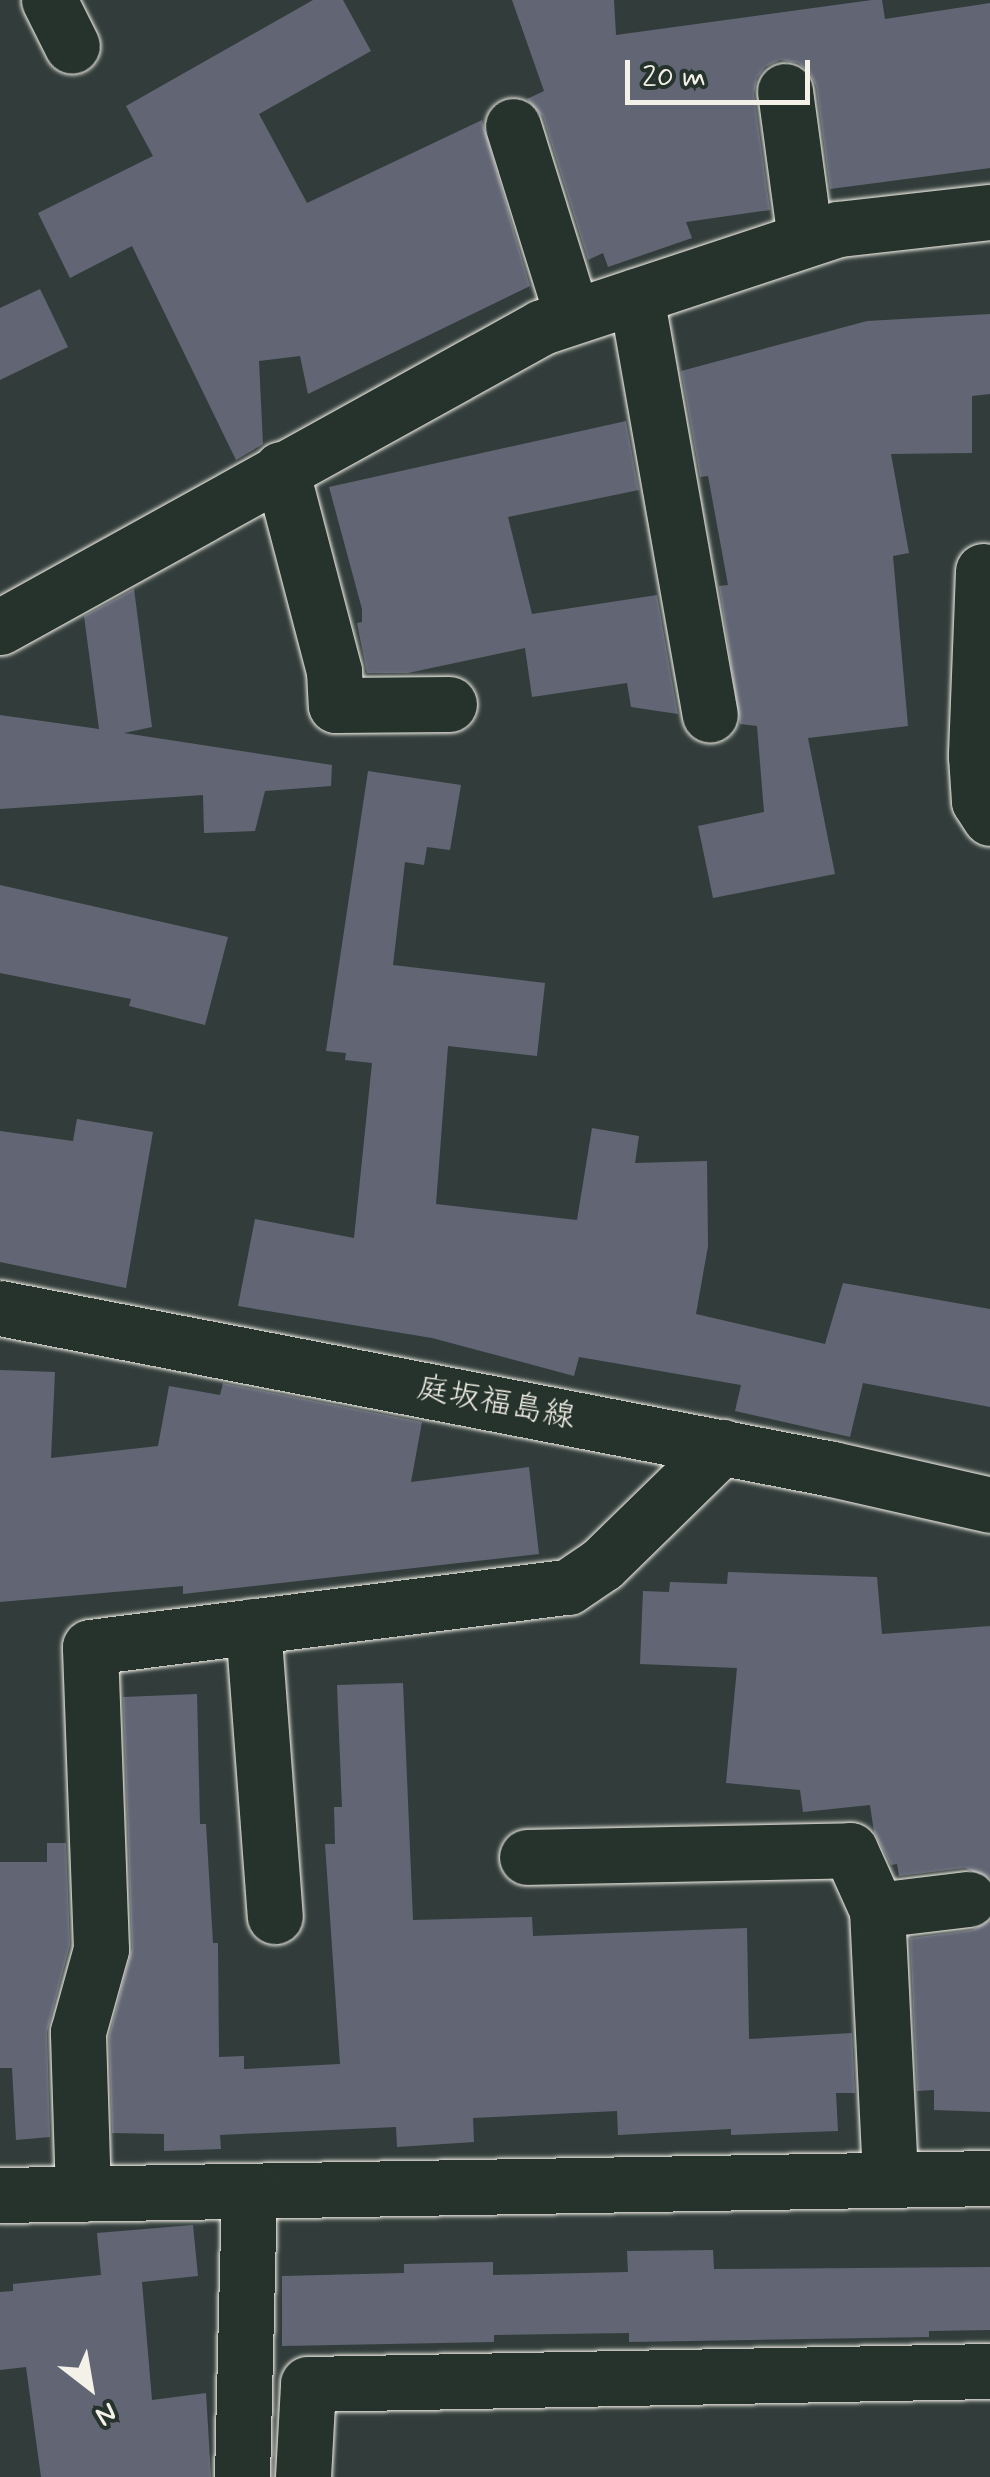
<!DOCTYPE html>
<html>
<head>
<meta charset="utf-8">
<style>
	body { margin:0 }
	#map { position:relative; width:990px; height:2477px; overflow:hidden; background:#323d3b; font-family:Mynerve,"Klee One",sans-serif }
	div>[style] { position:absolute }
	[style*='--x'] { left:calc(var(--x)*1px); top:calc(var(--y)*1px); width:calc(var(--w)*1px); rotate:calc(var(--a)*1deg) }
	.building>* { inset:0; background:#626674 }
	.roads { filter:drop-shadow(0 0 2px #f4f1e8) drop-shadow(0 0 2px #f4f1e8) }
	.minor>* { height:55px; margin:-27.5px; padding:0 27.5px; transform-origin:27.5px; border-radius:27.5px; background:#26332d }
	.secondary>* { height:55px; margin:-27.5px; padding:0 27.5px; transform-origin:27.5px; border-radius:27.5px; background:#26332d }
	span { translate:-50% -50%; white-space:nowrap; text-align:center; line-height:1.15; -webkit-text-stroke:8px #26332d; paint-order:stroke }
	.street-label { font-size:32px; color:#f4f1e8 }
	.north { position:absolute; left:40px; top:2337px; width:100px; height:100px; -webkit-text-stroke:8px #26332d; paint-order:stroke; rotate:149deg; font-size:28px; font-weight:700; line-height:40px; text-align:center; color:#f4f1e8 }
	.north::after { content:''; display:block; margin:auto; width:35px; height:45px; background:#f4f1e8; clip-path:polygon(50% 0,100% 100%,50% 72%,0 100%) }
	.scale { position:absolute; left:625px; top:60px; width:185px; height:45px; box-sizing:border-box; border:5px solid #f4f1e8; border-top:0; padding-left:12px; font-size:30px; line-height:35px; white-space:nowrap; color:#f4f1e8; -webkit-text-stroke:8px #26332d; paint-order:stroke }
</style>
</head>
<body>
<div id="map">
	<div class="building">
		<i style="clip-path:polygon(313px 0,343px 0,371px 51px,259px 114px,307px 203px,482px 120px,530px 286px,308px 394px,300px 356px,259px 361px,263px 444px,236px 460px,132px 246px,70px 278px,38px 213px,153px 156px,126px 106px)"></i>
		<i style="clip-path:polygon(512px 0,614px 0,616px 35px,872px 0,882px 0,885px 19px,990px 3px,990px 168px,830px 189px,816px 86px,810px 73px,798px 63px,780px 60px,765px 67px,757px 78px,754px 94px,770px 210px,686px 222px,692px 238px,608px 267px,603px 253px,588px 260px,543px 117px,527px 99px,544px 91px)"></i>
		<i style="clip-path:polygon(40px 289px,68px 347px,0 380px,0 308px)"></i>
		<i style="clip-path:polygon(990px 314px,990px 394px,972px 396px,972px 453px,891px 454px,909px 553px,893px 556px,908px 726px,808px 738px,835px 874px,713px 898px,698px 826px,764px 812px,757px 726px,740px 724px,719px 586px,728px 585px,708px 476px,700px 477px,681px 371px,867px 321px)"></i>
		<i style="clip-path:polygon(626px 421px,639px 490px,508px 517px,532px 614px,657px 595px,678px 714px,631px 707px,627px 683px,532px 697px,525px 648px,408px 673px,367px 673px,357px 623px,362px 622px,362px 609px,329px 487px)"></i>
		<i style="clip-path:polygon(134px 589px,152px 727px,124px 733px,332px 765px,331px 786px,265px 791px,255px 831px,204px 833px,203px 795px,0 809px,0 715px,99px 729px,84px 616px)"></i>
		<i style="clip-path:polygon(368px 771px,461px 785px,450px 850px,427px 847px,424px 865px,405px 862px,393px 965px,545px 983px,537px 1056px,448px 1046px,436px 1204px,577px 1220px,592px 1128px,639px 1136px,635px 1163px,707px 1161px,708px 1246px,696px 1314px,825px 1344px,843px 1283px,990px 1309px,990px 1407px,863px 1383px,850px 1437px,735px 1411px,741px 1385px,579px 1357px,574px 1376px,432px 1338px,238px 1306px,255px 1219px,354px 1238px,372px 1063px,345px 1060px,346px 1053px,326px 1051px)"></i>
		<i style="clip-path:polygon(0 885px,228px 937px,205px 1025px,129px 1006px,131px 999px,0 973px)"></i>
		<i style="clip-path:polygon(77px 1119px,153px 1132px,126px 1288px,0 1262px,0 1131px,73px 1141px)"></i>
		<i style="clip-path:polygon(0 1370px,55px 1372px,51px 1458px,158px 1446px,169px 1386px,220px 1395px,223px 1383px,422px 1422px,411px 1482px,529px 1467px,539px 1554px,183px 1594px,183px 1586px,0 1602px)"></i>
		<i style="clip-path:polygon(728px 1572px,877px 1577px,882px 1634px,990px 1626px,990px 1878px,965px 1868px,899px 1876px,897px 1864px,891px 1865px,874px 1832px,870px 1805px,803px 1812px,800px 1790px,726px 1783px,737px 1668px,640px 1664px,643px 1591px,669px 1592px,670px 1582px,727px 1584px)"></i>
		<i style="clip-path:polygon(403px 1683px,413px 1920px,532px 1917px,533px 1936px,747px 1928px,749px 2039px,852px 2033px,855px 2093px,836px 2093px,838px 2131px,731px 2135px,731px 2129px,618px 2135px,617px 2111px,473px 2118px,474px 2142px,397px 2147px,396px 2127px,220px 2135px,221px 2149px,164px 2151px,164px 2134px,112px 2133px,109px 2036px,132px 1948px,123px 1697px,197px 1694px,200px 1824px,206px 1824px,213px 1943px,218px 1943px,219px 2057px,244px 2056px,244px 2069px,340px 2064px,325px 1844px,335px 1844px,334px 1807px,342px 1807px,337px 1685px)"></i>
		<i style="clip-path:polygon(47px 1843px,66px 1843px,70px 1945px,47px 2032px,50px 2137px,16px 2140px,12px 2068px,0 2068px,0 1862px,47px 1862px)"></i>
		<i style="clip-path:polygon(990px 1920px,990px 2112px,934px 2110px,934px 2090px,917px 2091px,910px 1938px,972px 1930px)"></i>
		<i style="clip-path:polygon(193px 2225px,198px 2276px,142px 2282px,152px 2400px,206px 2393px,211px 2477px,41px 2477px,26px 2367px,0 2370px,0 2292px,13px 2291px,13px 2284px,101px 2275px,97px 2233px)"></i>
		<i style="clip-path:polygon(713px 2250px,714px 2269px,990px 2267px,990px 2330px,929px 2331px,929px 2337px,629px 2342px,629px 2333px,494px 2335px,494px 2342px,282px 2346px,282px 2276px,404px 2273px,404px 2264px,448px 2263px,493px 2262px,493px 2275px,628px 2272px,627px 2251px)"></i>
	</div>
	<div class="roads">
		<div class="minor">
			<i style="--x:49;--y:0;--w:51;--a:63.4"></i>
			<i style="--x:785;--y:91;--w:149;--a:82.3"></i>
			<i style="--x:513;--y:126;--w:198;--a:72.7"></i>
			<i style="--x:636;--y:296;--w:425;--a:80"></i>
			<i style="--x:281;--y:469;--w:209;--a:75.3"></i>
			<i style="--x:334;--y:671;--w:34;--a:87"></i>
			<i style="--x:336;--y:705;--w:113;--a:-0.5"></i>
			<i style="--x:983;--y:571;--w:185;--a:92.2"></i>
			<i style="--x:976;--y:756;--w:45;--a:86.2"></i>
			<i style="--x:979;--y:801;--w:20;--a:57"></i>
			<i style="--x:0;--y:627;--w:619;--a:-28.96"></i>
			<i style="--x:542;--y:327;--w:312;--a:-18.3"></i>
			<i style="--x:838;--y:229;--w:153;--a:-6.4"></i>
			<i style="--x:253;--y:1626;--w:291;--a:85.7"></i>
			<i style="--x:527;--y:1857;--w:323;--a:-1.2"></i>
			<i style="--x:850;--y:1850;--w:66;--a:65.8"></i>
			<i style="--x:877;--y:1910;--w:270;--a:87.2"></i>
			<i style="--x:877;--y:1910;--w:92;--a:-6.9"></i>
			<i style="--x:83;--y:2194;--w:162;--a:-91.8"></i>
			<i style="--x:78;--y:2032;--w:86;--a:-74.5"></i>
			<i style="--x:101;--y:1949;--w:302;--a:-92.1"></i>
			<i style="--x:90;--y:1647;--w:482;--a:-7.2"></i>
			<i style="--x:568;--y:1587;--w:41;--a:-34.1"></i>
			<i style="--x:602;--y:1564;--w:168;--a:-44.3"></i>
			<i style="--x:0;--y:2195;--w:990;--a:-0.98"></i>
			<i style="--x:242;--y:2477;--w:286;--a:-88.6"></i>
			<i style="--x:303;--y:2477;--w:93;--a:-86.9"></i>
			<i style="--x:308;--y:2384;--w:682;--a:-1.09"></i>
		</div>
		<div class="secondary">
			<i style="--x:0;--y:1308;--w:847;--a:10.95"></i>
			<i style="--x:832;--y:1469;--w:162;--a:12.8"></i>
		</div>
	</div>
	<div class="street-label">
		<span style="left:496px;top:1403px;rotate:11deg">庭坂福島線</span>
	</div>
	<div class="north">N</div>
	<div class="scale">20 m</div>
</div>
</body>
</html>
